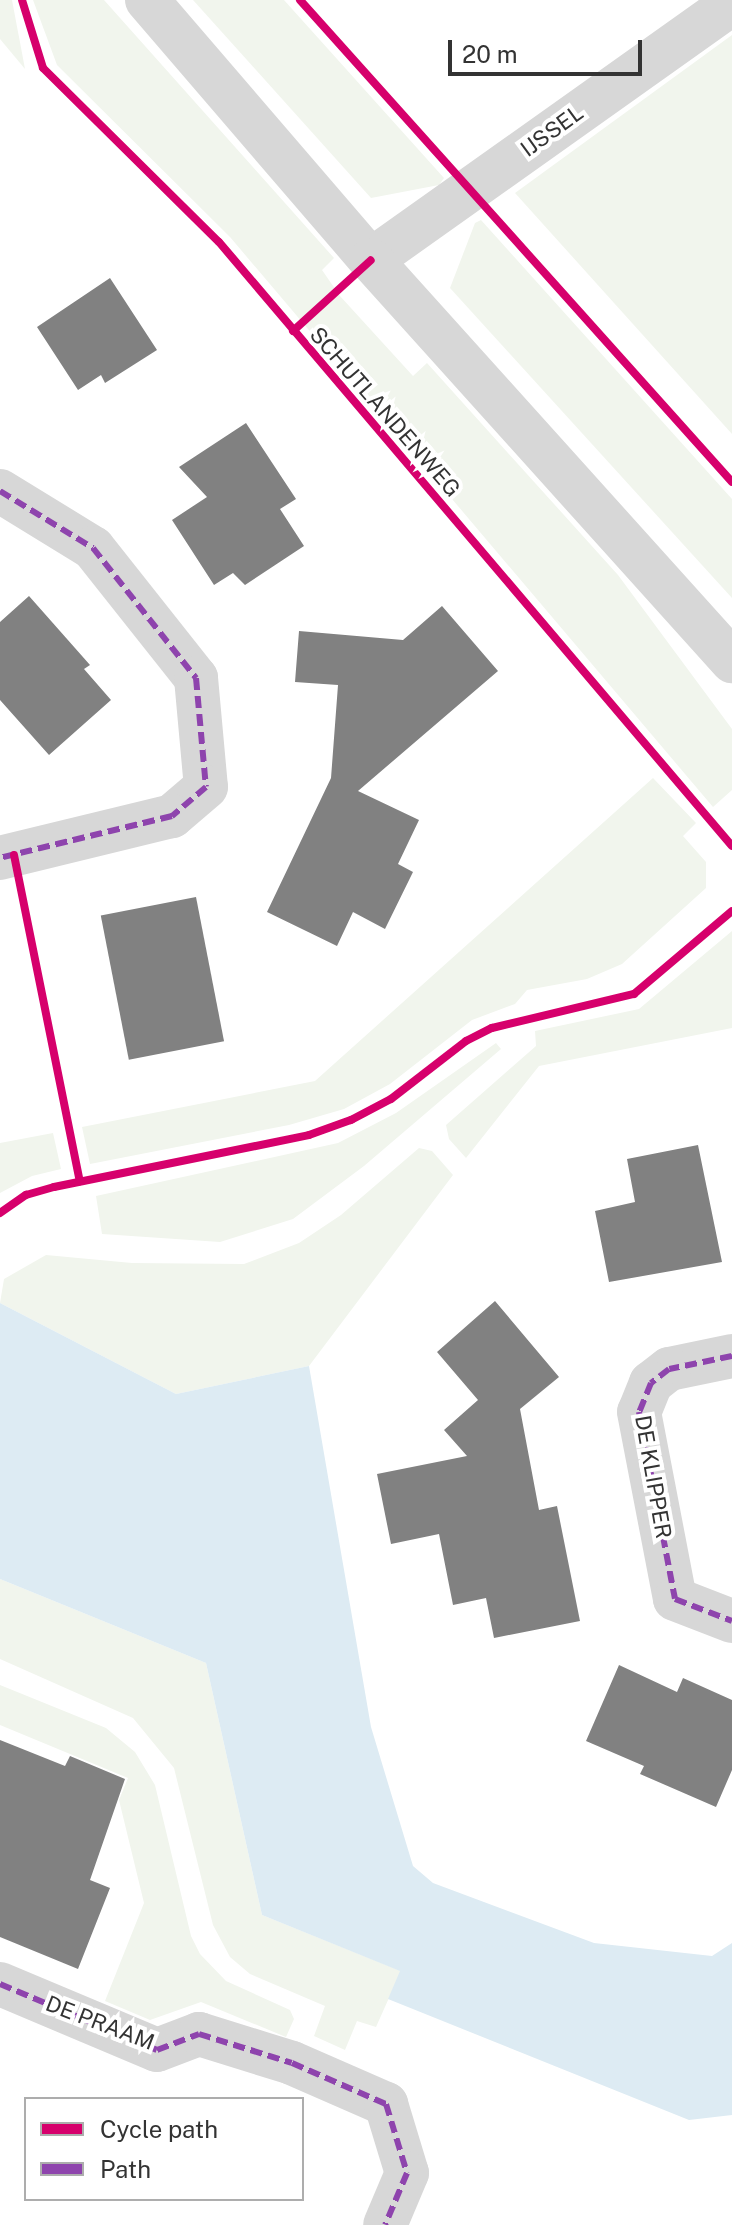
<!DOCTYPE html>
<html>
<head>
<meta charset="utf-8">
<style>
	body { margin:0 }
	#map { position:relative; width:732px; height:2225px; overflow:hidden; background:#fff; font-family:"Public Sans",sans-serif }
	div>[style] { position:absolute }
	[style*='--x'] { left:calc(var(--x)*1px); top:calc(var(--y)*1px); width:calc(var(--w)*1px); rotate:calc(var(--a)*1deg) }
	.green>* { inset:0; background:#f1f5ed }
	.water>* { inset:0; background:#ddebf3 }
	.building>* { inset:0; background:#818181; transform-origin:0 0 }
	.minor>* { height:44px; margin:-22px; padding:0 22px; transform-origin:22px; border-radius:22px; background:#d7d7d7 }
	.tertiary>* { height:44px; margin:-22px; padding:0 22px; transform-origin:22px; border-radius:22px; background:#d7d7d7 }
	.quiet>* { height:6px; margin-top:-3px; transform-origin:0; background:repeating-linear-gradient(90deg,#8e44ad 0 12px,transparent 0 18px) }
	.cycleway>* { height:8px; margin:-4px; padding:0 4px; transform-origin:4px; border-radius:4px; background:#d6006c }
	span { translate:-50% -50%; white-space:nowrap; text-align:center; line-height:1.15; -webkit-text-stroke:8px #fff; paint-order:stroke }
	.street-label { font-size:22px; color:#333 }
	.legend { position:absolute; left:24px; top:2097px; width:280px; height:104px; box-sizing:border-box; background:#fff; border:2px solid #adadad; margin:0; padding:10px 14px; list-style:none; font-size:24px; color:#333 }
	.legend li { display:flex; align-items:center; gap:16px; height:40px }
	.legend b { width:40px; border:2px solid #adadad }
	.scale { position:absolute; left:448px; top:40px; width:194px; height:36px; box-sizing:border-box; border:4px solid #333; border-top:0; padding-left:10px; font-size:24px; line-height:28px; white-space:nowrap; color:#333; -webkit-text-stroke:6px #fff; paint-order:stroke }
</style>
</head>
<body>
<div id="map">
	<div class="green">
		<i style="clip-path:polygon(0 0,12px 0,25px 69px,0 39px)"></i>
		<i style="clip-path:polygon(33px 0,104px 0,334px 258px,322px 270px,340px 296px,413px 376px,427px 363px,618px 575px,732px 729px,732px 790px,713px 807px,230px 237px,57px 65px)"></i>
		<i style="clip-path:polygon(193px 0,284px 0,444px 178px,439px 185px,371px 198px)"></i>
		<i style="clip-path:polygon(732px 35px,732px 434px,515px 193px)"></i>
		<i style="clip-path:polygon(481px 220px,732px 499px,732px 598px,450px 288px,475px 223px)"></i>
		<i style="clip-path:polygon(653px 778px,696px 823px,683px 836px,706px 862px,706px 888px,622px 964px,587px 979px,527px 990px,515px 1004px,472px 1020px,390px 1084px,344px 1109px,289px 1125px,90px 1164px,82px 1127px,315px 1081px)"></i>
		<i style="clip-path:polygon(732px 931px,732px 1028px,539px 1066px,466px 1158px,449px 1139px,446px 1125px,536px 1046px,535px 1031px,639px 1009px)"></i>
		<i style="clip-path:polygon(496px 1043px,501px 1049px,364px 1166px,293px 1219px,220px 1242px,102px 1234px,96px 1196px,338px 1143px,396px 1113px)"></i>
		<i style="clip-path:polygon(53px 1133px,61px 1169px,32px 1176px,0 1193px,0 1143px)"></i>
		<i style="clip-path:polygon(419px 1148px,432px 1151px,453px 1175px,309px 1366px,176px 1394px,0 1303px,4px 1279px,46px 1255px,132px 1263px,244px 1264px,299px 1243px,341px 1215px)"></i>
		<i style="clip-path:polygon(0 1579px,206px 1663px,262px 1915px,401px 1971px,376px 2027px,357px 2021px,345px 2050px,314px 2036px,325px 2006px,250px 1974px,230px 1957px,213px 1925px,174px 1768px,133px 1718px,0 1659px)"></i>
		<i style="clip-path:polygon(0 1685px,106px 1728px,135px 1752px,155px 1785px,191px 1936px,200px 1954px,226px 1981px,290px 2010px,294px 2019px,286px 2037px,201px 2002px,150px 2020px,105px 2001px,144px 1903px,119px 1800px,128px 1778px,0 1725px)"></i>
	</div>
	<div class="water">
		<i style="clip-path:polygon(0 1303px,176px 1394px,309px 1366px,371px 1727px,413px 1866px,433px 1883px,594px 1943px,712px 1956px,732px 1943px,732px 2115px,689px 2120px,388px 1999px,400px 1971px,262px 1915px,206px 1663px,0 1579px)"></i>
	</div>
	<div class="building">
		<i style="clip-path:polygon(110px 278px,157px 350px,105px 383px,101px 375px,78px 390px,37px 327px)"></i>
		<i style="clip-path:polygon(246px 423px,296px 499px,280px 509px,304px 546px,245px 585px,233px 573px,214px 585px,172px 520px,207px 497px,179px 467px)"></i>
		<i style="clip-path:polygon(29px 596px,90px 665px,84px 669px,111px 700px,49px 755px,0 700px,0 622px)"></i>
		<i style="clip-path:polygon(442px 606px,498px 671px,358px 791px,419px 820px,398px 864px,413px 872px,385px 929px,353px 912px,337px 946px,267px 912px,331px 778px,338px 685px,295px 682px,299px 631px,403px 640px)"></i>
		<i style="left:196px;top:897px;width:147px;height:97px;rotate:79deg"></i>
		<i style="clip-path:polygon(698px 1145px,722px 1262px,609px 1282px,595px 1211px,635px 1202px,627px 1159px)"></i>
		<i style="clip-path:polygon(495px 1301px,559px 1377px,520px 1409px,539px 1510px,557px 1506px,580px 1621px,494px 1638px,486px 1598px,453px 1605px,439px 1534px,391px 1544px,377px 1474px,467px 1456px,444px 1430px,478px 1400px,437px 1352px)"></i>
		<i style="clip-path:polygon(619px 1665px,677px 1692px,683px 1678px,732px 1700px,732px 1770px,716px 1807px,640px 1774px,644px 1766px,586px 1741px)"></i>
		<i style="clip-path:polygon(0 1740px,65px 1766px,70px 1756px,125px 1779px,90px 1880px,110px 1888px,78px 1969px,0 1937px)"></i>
	</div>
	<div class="minor">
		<i style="--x:371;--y:260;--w:443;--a:-35.4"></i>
		<i style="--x:0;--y:491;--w:109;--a:31.5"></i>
		<i style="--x:93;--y:548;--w:166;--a:51.6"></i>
		<i style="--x:196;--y:678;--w:109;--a:84.8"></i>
		<i style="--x:206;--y:787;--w:45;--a:139.5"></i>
		<i style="--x:172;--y:816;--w:177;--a:166.3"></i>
		<i style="--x:732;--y:1356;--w:64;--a:168.3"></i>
		<i style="--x:669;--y:1369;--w:23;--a:142"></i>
		<i style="--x:651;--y:1383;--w:31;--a:112"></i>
		<i style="--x:639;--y:1412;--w:190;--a:79.1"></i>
		<i style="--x:675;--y:1599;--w:61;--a:21.1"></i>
		<i style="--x:0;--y:1984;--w:170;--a:22.8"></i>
		<i style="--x:157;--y:2050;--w:45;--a:-20.9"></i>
		<i style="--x:199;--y:2034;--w:97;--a:17.3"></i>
		<i style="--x:292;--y:2063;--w:103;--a:23.6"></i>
		<i style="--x:386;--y:2104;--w:72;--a:73.1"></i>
		<i style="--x:407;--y:2173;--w:56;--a:112.9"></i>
	</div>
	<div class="tertiary">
		<i style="--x:147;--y:0;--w:343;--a:49.3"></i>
		<i style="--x:371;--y:260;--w:540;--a:48"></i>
	</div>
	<div class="quiet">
		<i style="--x:0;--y:491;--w:109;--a:31.5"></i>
		<i style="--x:93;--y:548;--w:166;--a:51.6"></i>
		<i style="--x:196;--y:678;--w:109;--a:84.8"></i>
		<i style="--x:206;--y:787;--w:45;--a:139.5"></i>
		<i style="--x:172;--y:816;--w:177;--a:166.3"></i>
		<i style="--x:732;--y:1356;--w:64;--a:168.3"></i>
		<i style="--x:669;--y:1369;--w:23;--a:142"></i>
		<i style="--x:651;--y:1383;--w:31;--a:112"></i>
		<i style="--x:639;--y:1412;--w:190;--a:79.1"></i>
		<i style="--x:675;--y:1599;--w:61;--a:21.1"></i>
		<i style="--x:0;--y:1984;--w:170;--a:22.8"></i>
		<i style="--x:157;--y:2050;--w:45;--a:-20.9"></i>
		<i style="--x:199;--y:2034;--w:97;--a:17.3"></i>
		<i style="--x:292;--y:2063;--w:103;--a:23.6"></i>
		<i style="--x:386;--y:2104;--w:72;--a:73.1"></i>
		<i style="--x:407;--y:2173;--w:56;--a:112.9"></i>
	</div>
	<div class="cycleway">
		<i style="--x:22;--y:0;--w:71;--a:72.8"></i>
		<i style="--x:43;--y:68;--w:247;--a:44.7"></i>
		<i style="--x:219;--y:242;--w:792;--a:49.66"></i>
		<i style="--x:300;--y:0;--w:647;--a:48.13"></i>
		<i style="--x:293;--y:331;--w:105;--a:-42.3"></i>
		<i style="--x:14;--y:855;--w:333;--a:78.6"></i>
		<i style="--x:0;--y:1213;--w:32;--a:-35"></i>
		<i style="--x:26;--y:1195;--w:29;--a:-16"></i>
		<i style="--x:54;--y:1187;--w:260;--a:-11.5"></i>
		<i style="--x:309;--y:1135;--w:45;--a:-19.7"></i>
		<i style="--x:351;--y:1120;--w:45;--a:-27.7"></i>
		<i style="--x:391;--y:1099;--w:95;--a:-37.7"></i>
		<i style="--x:466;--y:1041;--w:29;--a:-27"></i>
		<i style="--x:492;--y:1028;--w:146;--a:-13.5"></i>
		<i style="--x:634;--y:994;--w:128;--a:-40.3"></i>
	</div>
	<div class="street-label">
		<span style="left:552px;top:131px;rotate:-36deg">IJSSEL</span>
		<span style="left:385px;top:412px;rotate:49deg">SCHUTLANDENWEG</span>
		<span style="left:653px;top:1477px;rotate:80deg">DE KLIPPER</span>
		<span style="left:100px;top:2023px;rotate:21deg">DE PRAAM</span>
	</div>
	<ul class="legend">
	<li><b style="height:10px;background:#d6006c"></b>Cycle path</li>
	<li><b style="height:10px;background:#8e44ad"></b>Path</li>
	</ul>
	<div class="scale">20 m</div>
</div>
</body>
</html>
